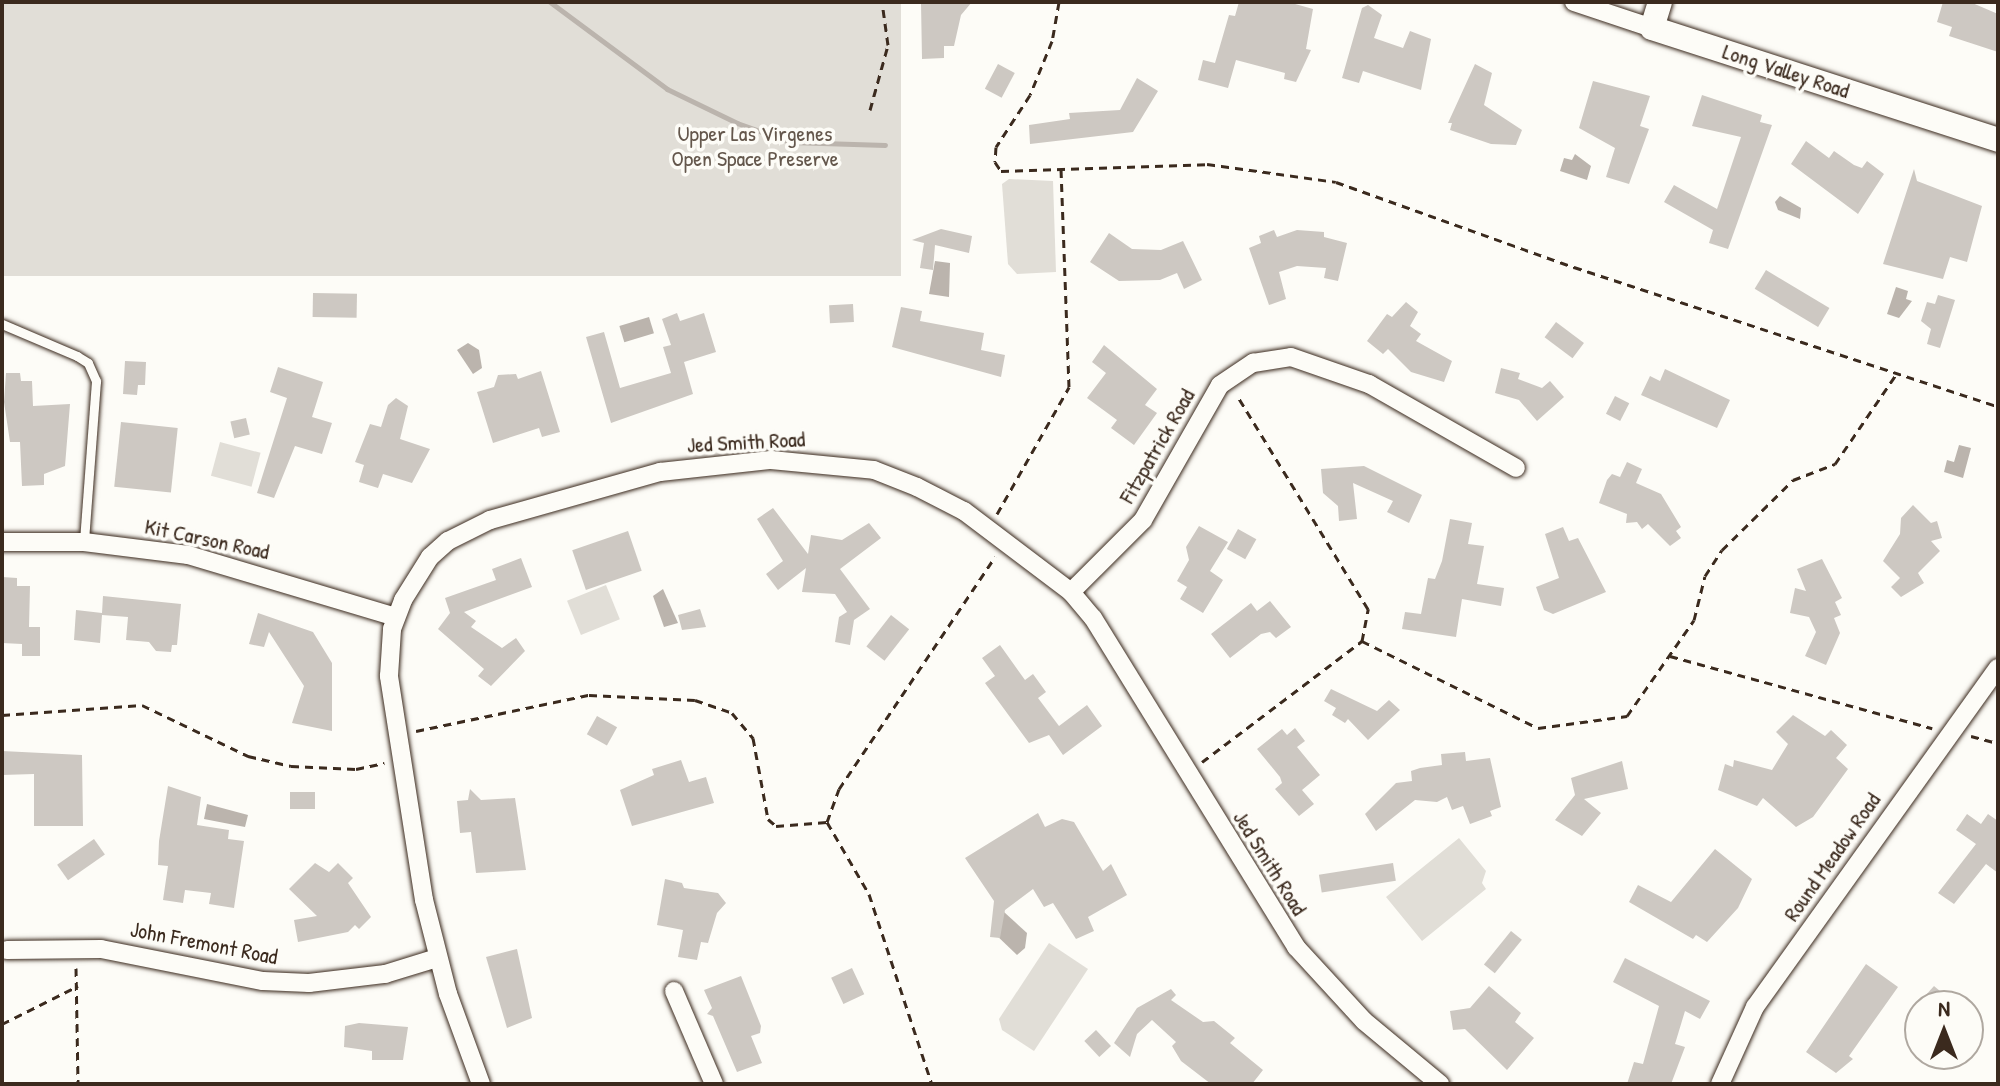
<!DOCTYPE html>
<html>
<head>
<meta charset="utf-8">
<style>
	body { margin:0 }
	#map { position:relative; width:2000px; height:1086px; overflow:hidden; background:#fdfcf7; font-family:"Patrick Hand",sans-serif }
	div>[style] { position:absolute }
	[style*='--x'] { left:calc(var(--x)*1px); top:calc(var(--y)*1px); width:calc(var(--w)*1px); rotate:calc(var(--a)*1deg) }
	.green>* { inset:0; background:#e1ded7; transform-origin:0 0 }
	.water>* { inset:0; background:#bbb4ad; transform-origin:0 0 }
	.stream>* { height:5px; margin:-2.5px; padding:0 2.5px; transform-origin:2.5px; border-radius:2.5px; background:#bbb4ad }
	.building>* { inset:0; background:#cdc8c2; transform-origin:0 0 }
	.path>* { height:3px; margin-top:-1.5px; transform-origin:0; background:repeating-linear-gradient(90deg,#3b2a1e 0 8px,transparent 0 14px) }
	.roads { filter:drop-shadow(0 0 2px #3b2a1e) drop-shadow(0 0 2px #3b2a1e) }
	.lane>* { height:9px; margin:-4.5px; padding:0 4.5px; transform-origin:4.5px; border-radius:4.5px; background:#fdfcf7 }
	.street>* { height:18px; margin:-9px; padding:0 9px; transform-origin:9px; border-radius:9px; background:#fdfcf7 }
	.secondary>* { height:24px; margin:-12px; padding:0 12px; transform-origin:12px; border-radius:12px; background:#fdfcf7 }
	span { translate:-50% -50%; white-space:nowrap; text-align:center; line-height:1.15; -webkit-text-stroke:7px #fdfcf7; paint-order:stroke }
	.street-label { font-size:22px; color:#3b2a1e }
	.park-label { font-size:22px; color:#64574c }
	.frame { position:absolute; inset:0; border:4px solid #3b2a1e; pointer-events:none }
	.north { position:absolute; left:1904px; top:990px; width:80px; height:80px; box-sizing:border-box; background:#fdfcf7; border:2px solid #afa8a0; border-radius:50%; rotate:0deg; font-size:22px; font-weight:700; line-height:32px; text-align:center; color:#3b2a1e }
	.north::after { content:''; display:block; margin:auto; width:28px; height:36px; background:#3b2a1e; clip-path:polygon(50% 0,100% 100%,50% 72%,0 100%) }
</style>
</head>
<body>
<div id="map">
	<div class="green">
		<i style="left:2px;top:2px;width:899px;height:274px"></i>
		<i style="clip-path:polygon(1009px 179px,1053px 181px,1056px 272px,1017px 274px,1008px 264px,1002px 184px)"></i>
		<i style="left:220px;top:442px;width:42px;height:35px;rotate:15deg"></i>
		<i style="left:606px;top:585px;width:37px;height:42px;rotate:68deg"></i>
		<i style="clip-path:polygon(1459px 838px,1486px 871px,1482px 883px,1486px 889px,1422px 941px,1386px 897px)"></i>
		<i style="clip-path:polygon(1049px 943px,1088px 969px,1034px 1051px,1002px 1030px,999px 1019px)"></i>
	</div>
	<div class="water">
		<i style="clip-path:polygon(1575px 154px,1591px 166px,1587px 180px,1560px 171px,1564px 158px,1572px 160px)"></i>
		<i style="clip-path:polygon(1780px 196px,1801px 208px,1800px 219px,1778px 210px,1775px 202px)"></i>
		<i style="clip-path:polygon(935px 261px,950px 263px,949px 297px,929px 294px)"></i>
		<i style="clip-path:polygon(1896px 287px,1908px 291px,1906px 299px,1912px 301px,1899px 318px,1887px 314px)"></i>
		<i style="left:649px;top:317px;width:17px;height:31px;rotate:73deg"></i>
		<i style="clip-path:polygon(468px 343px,479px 350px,482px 368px,473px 374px,457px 350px)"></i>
		<i style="clip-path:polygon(1959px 445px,1971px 448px,1963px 478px,1944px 472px,1947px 460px,1954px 462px)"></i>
		<i style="clip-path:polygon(663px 589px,678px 623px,664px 627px,653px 596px)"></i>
		<i style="clip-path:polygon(207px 804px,248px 815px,245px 827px,204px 819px)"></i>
		<i style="clip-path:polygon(1004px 912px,1027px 933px,1025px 948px,1017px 955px,993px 932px)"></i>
	</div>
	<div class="stream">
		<i style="--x:550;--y:2;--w:146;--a:36.6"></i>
		<i style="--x:667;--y:89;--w:78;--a:25.9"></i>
		<i style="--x:737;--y:123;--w:56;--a:19.7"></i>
		<i style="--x:790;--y:142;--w:95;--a:1.8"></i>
	</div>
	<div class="building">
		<i style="clip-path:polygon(972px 2px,961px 15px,954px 46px,944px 46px,944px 58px,922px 59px,921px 3px)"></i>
		<i style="clip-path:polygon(1239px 2px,1288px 2px,1313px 9px,1306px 49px,1311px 50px,1296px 82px,1284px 79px,1285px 73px,1236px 60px,1228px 88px,1198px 80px,1203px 60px,1215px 63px,1229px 15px,1235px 16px)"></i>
		<i style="clip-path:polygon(1943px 2px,1970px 2px,1998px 14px,1998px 52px,1949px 36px,1952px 27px,1937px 22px)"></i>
		<i style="clip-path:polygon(1368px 5px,1382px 15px,1374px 38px,1403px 48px,1410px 31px,1431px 39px,1421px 90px,1363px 71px,1359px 83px,1342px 78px,1362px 8px)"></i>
		<i style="left:998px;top:64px;width:19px;height:28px;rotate:28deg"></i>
		<i style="clip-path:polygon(1475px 64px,1492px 73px,1484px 105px,1522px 130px,1516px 145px,1491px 144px,1450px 130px,1452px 123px,1448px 123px)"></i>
		<i style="clip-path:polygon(1137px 78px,1158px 91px,1133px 132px,1030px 144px,1029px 125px,1070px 119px,1069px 113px,1120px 110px)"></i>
		<i style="clip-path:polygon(1593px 81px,1650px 96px,1640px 126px,1649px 129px,1629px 184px,1606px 177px,1615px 148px,1579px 128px)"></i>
		<i style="clip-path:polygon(1702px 95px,1762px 115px,1760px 122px,1772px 125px,1728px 249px,1709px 243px,1713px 230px,1664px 202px,1674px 185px,1717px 209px,1741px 137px,1692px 126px)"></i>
		<i style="clip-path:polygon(1806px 141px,1829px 158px,1834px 151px,1854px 165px,1862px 168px,1867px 161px,1884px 174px,1858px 214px,1791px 164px)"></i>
		<i style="clip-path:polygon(1914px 169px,1917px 181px,1982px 206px,1967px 262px,1950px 257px,1943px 279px,1883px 264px)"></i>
		<i style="clip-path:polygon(941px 229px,972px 236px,969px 253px,935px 245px,933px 270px,920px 268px,924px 243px,912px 240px)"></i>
		<i style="clip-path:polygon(1274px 230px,1277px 237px,1297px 230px,1324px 232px,1324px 237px,1347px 243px,1338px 281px,1324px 278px,1326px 268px,1297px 266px,1279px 272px,1286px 299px,1269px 305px,1249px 248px,1261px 243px,1259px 236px)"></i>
		<i style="clip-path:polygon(1109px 233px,1132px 249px,1161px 250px,1183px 241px,1202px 280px,1184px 289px,1177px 273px,1160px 280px,1119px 281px,1090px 262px)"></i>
		<i style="left:1766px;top:270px;width:74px;height:22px;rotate:31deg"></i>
		<i style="left:313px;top:293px;width:44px;height:24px;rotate:1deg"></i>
		<i style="clip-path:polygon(1938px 295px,1955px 300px,1940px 348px,1927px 344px,1931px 329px,1921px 321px,1927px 302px,1935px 304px)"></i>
		<i style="clip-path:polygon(1406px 302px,1418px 312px,1410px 326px,1421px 334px,1416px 341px,1452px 361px,1444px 382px,1411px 372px,1388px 349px,1383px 354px,1367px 341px,1387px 314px,1392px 317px)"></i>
		<i style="left:853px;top:304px;width:18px;height:24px;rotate:87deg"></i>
		<i style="clip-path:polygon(901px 307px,922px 311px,920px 321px,984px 333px,981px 350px,1005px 355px,1001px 377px,892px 347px)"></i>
		<i style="clip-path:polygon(677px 313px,680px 321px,704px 313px,716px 352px,684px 362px,693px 394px,611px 423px,586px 337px,604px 332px,620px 388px,671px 373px,663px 347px,671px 345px,662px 319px)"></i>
		<i style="left:1556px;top:322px;width:35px;height:19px;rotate:37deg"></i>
		<i style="clip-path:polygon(1104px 345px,1157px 389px,1145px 405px,1157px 413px,1134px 445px,1111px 428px,1117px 420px,1087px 398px,1106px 373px,1092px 362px)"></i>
		<i style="clip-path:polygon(125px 361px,146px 362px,145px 385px,138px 385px,137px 395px,123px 394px)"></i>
		<i style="clip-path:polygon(278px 367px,323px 382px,312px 417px,332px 423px,322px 454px,295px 446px,274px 498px,257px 493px,287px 398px,270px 392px)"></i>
		<i style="clip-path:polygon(1501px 368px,1520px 373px,1518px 379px,1542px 388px,1550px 381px,1564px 397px,1537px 421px,1519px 400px,1495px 393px)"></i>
		<i style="clip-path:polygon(1665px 369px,1730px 400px,1717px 428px,1641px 395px,1650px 376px,1660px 381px)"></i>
		<i style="clip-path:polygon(541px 371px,560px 432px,542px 437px,539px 428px,493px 443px,477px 392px,494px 387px,498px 375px,516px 374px,518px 379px)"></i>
		<i style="clip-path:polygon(6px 373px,20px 373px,21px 381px,32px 381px,33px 406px,70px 404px,65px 466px,44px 474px,44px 485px,22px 486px,20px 442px,10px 442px,4px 402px)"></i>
		<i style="left:1615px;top:396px;width:16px;height:20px;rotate:27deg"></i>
		<i style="clip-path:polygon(396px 398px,408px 406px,400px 439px,430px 449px,412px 483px,383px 474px,378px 488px,359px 482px,364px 465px,355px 462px,370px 424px,381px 427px,388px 405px)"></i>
		<i style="left:246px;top:418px;width:17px;height:16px;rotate:77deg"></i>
		<i style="left:121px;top:422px;width:57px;height:65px;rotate:6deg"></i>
		<i style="clip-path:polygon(1627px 462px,1642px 469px,1636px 483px,1661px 494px,1681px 527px,1676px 531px,1681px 538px,1670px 546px,1648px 524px,1642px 529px,1637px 522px,1626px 523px,1627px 514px,1599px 503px,1607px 480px,1612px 474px,1620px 477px)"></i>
		<i style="clip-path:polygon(1364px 466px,1422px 495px,1409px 523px,1387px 512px,1393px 501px,1353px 483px,1357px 519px,1339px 521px,1338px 506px,1323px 493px,1321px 469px)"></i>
		<i style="clip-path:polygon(1913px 505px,1931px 523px,1937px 521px,1942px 538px,1931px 541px,1940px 551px,1918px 573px,1924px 583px,1901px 597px,1891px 587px,1900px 578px,1883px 561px,1900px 534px,1901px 518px)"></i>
		<i style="clip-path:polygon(773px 508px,808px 554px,811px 535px,842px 540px,869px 523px,881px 538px,840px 569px,870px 609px,854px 620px,850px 645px,835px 642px,839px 617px,847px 612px,835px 594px,802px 592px,806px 568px,778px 590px,766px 574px,783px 561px,757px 519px)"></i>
		<i style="clip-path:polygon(1450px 519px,1472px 523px,1468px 544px,1484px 546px,1477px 584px,1504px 588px,1501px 606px,1462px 599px,1456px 637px,1402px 629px,1405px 612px,1421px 614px,1428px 578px,1435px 579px,1442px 561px)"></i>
		<i style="clip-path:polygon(1199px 526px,1228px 542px,1210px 571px,1223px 580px,1203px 613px,1180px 599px,1187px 587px,1177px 581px,1189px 560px,1186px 547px)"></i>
		<i style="clip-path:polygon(1563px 527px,1569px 541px,1578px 538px,1606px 592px,1553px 614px,1544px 610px,1536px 587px,1559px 578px,1545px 534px)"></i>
		<i style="left:1238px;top:529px;width:21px;height:23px;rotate:29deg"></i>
		<i style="left:628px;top:531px;width:42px;height:59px;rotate:71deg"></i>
		<i style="clip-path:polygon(521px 558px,532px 587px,464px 612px,476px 621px,471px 627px,502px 648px,516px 638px,525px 651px,491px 686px,478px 676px,484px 669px,438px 629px,450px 613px,445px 598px,496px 580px,492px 569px)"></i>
		<i style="clip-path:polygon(1822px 559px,1842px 598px,1835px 602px,1841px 615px,1834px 618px,1840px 633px,1826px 665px,1805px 656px,1816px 632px,1809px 617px,1790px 613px,1795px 588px,1806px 591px,1797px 569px)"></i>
		<i style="clip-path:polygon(2px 577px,17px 578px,17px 586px,30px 586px,29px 627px,40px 627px,40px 656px,22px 656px,22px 644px,2px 643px)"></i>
		<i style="clip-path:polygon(103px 596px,181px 604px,177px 645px,172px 645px,171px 652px,156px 651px,149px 642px,126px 640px,128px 617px,102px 615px,100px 643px,74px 640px,76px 610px,102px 613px)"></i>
		<i style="clip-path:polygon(1270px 601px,1291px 627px,1276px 638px,1270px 632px,1261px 634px,1230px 658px,1211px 634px,1251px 603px,1257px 611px)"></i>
		<i style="clip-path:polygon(700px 609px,706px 627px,682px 630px,678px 615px)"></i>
		<i style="clip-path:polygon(258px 613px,313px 632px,332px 663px,332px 731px,292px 723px,304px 686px,269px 632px,264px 647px,249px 644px)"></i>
		<i style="left:891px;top:615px;width:23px;height:40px;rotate:38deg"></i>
		<i style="clip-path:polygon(1000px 645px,1025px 680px,1033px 674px,1046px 692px,1038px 698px,1059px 726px,1087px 705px,1102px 726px,1063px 755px,1049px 735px,1029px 743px,985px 683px,995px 676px,982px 658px)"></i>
		<i style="clip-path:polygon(1331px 689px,1377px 711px,1389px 700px,1400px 710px,1368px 740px,1348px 719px,1345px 723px,1332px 715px,1336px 708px,1324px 701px)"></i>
		<i style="clip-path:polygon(1793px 715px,1825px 736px,1831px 730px,1847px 745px,1836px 758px,1848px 769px,1813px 817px,1796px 827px,1763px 798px,1757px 806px,1718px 790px,1725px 764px,1733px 767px,1734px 760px,1772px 770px,1788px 744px,1776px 732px)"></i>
		<i style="left:597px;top:716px;width:23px;height:21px;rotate:29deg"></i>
		<i style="clip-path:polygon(1295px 728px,1305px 741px,1297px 747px,1320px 775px,1302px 790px,1314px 804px,1299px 816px,1275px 789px,1282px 783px,1280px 777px,1257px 749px,1282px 729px,1287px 735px)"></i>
		<i style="clip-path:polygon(2px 751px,82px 755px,83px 826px,34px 826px,34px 774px,2px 775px)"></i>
		<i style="clip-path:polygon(1465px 752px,1466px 761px,1490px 758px,1501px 807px,1490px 811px,1492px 816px,1470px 824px,1463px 806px,1452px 810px,1447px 797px,1437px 802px,1415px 800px,1376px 831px,1365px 814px,1396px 783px,1412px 781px,1411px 771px,1420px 768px,1442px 765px,1441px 754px)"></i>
		<i style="clip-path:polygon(681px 760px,689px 782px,706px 777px,714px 803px,632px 826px,620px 790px,654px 775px,652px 769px)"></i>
		<i style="clip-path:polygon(1622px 761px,1628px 789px,1584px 799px,1601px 813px,1582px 836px,1555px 820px,1575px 795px,1571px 778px)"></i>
		<i style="clip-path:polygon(168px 786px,201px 797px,197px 825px,229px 830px,228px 839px,244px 841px,234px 908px,209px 904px,211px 893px,185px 890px,183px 903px,163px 900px,168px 866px,158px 865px,159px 841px)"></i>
		<i style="clip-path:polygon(470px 789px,481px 800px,515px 798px,526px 870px,476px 873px,471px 832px,460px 833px,457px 801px,468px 800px)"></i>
		<i style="left:290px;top:792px;width:25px;height:17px"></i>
		<i style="clip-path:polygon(1038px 813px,1045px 827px,1062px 819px,1074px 822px,1103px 871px,1111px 864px,1127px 895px,1088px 917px,1094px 931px,1076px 939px,1053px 903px,1044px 907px,1033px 889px,1005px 910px,1000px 938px,990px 937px,994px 901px,965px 858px)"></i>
		<i style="clip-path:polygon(1967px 814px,1981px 824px,1988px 814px,1998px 821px,1998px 873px,1986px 864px,1954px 904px,1938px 893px,1976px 844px,1956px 830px)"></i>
		<i style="left:94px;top:839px;width:19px;height:45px;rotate:55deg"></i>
		<i style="clip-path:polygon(1715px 849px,1752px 879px,1738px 908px,1707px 942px,1696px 935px,1693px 939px,1629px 902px,1638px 885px,1671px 902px)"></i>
		<i style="clip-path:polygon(315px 863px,329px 872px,338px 863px,353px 878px,348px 883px,371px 917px,359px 929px,355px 925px,348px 932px,298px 942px,294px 920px,317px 916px,289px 889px)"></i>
		<i style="left:1393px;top:863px;width:18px;height:75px;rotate:81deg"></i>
		<i style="clip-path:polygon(665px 879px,682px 883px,684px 888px,718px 893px,726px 903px,717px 913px,708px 943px,701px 942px,697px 960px,678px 957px,683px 930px,657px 925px)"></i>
		<i style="left:1511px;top:931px;width:14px;height:43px;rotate:39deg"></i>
		<i style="clip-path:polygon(517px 949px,532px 1018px,507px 1028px,486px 957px)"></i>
		<i style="clip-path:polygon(1625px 958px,1710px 1001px,1700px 1019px,1685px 1011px,1675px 1044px,1685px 1047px,1671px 1084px,1627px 1084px,1634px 1062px,1643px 1064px,1659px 1006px,1613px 982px)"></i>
		<i style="clip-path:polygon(1866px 964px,1898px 987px,1849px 1056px,1853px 1059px,1836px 1073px,1806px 1052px)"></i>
		<i style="left:852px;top:968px;width:29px;height:23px;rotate:65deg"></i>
		<i style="clip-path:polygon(741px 976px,761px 1026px,760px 1033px,751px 1036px,762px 1063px,737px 1072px,713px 1016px,707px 1014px,712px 1008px,704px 990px)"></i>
		<i style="clip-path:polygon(1489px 986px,1521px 1013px,1515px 1022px,1534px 1038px,1507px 1070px,1465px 1029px,1453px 1030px,1450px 1011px,1470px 1008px)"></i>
		<i style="clip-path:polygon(1934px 986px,1947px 997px,1938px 1006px,1916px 1006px)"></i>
		<i style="clip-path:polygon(1171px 989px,1176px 995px,1171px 1000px,1203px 1022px,1214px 1021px,1235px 1038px,1230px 1043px,1263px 1070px,1252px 1084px,1211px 1084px,1181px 1061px,1172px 1046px,1176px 1042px,1152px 1020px,1137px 1034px,1130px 1057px,1114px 1043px,1137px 1008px)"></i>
		<i style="clip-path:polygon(359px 1023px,408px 1027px,403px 1060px,372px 1060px,372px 1051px,344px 1047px,345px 1026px)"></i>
		<i style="left:1096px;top:1030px;width:22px;height:16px;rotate:47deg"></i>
	</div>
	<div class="path">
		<i style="--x:1059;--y:2;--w:40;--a:100"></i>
		<i style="--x:1052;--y:41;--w:58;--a:112.2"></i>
		<i style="--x:1030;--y:95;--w:62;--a:123.2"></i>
		<i style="--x:996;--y:147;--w:15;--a:94"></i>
		<i style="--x:995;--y:162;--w:11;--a:56"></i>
		<i style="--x:1001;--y:171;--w:206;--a:-1.9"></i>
		<i style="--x:1207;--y:164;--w:130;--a:7.9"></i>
		<i style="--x:1336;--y:182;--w:253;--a:19.7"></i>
		<i style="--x:1574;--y:267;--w:446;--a:18.2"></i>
		<i style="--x:870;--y:110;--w:67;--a:-74.5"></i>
		<i style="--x:888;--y:45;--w:43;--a:-97.9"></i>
		<i style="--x:997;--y:514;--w:146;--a:-60.4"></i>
		<i style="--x:1069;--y:387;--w:217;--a:-92.1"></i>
		<i style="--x:1362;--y:641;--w:196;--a:26.3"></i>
		<i style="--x:1538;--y:728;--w:90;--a:-7.7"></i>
		<i style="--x:1627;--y:716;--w:117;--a:-55.1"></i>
		<i style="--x:1694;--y:620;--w:45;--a:-76"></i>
		<i style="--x:1705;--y:576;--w:31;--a:-57"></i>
		<i style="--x:1722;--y:550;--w:100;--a:-44.6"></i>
		<i style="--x:1793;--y:480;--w:45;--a:-20.9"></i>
		<i style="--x:1835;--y:464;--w:110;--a:-55.7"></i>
		<i style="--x:1670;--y:656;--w:272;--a:15.4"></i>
		<i style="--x:2;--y:715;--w:140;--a:-4.1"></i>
		<i style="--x:142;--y:705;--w:118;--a:25.7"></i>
		<i style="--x:248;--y:756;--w:44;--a:13.1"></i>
		<i style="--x:291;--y:766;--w:65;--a:2.6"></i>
		<i style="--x:356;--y:769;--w:29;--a:-12"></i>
		<i style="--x:416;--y:731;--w:177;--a:-11.8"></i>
		<i style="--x:589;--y:695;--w:106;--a:2.7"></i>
		<i style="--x:695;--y:700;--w:39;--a:19"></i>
		<i style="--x:732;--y:713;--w:33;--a:50"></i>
		<i style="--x:753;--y:738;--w:82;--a:79.5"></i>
		<i style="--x:768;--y:819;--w:11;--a:41"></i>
		<i style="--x:776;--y:826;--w:51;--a:-4.5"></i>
		<i style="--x:827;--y:822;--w:83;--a:59.7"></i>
		<i style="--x:869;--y:894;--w:200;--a:71.7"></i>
		<i style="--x:1971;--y:736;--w:28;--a:15"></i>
		<i style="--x:1202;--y:762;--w:201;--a:-37.1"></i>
		<i style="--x:1362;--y:641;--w:33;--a:-79"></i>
		<i style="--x:1368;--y:609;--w:251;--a:-121.5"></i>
		<i style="--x:827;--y:822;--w:35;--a:-70"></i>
		<i style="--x:839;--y:789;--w:280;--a:-56.1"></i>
		<i style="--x:76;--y:968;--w:116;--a:89"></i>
		<i style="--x:2;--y:1024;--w:85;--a:-26.6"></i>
	</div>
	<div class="roads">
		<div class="lane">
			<i style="--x:2;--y:324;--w:82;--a:23.1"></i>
			<i style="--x:77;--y:356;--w:13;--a:32"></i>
			<i style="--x:88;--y:363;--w:20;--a:66"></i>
			<i style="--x:96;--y:381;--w:161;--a:94.3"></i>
		</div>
		<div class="street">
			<i style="--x:1574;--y:2;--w:82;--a:18.4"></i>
			<i style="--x:2;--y:542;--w:82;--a:0"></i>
			<i style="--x:84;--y:542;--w:105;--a:7.1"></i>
			<i style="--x:188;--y:555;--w:217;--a:16.6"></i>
			<i style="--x:1071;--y:592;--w:102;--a:-45"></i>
			<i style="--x:1143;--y:520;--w:155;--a:-60.3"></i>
			<i style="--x:1220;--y:385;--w:40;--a:-34"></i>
			<i style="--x:1253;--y:363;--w:38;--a:-9"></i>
			<i style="--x:1291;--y:357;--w:83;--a:19.1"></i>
			<i style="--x:1369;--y:384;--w:169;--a:29.7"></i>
			<i style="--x:7;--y:950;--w:94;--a:-0.6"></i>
			<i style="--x:101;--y:949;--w:165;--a:11.2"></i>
			<i style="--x:263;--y:981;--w:46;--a:2.5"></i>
			<i style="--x:309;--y:983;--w:77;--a:-6.8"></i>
			<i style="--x:385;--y:974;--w:54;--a:-17.1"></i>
			<i style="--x:674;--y:991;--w:101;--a:66.7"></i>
			<i style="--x:481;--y:1084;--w:96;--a:-110.1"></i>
			<i style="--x:448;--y:994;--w:97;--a:-104.3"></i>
			<i style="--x:424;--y:900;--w:227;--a:-98.9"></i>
			<i style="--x:389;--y:676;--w:47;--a:-86.3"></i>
			<i style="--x:392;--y:629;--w:31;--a:-69"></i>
			<i style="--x:403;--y:600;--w:51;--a:-57.9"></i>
			<i style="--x:430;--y:557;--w:24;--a:-42"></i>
			<i style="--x:448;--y:541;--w:47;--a:-26.6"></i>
			<i style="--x:490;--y:520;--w:177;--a:-15.8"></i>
			<i style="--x:660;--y:472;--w:112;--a:-6.2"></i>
			<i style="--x:771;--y:460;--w:103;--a:5.5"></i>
			<i style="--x:874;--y:470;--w:46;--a:21.6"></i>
			<i style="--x:917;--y:487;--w:53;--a:27.1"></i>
			<i style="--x:964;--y:511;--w:134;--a:37.1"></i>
			<i style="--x:1071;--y:592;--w:34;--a:50"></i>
			<i style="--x:1093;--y:618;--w:387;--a:58.3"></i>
			<i style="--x:1296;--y:947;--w:100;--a:47.4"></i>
			<i style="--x:1364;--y:1021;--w:99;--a:39.7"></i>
			<i style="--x:1720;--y:1084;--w:85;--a:-65.6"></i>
			<i style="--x:1755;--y:1007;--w:417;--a:-54.4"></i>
		</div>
		<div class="secondary">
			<i style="--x:1660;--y:2;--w:27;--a:107"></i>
			<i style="--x:1652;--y:28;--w:364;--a:17.9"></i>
		</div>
	</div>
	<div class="street-label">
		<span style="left:1786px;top:71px;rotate:18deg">Long Valley Road</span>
		<span style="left:746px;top:442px;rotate:-3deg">Jed Smith Road</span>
		<span style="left:1157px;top:446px;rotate:-60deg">Fitzpatrick Road</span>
		<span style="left:207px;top:539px;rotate:12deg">Kit Carson Road</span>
		<span style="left:1832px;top:857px;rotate:-55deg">Round Meadow Road</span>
		<span style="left:1270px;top:863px;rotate:58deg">Jed Smith Road</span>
		<span style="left:204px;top:943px;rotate:11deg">John Fremont Road</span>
	</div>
	<div class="park-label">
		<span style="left:755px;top:146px">Upper Las Virgenes<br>Open Space Preserve</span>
	</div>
	<div class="frame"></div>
	<div class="north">N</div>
</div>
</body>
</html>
